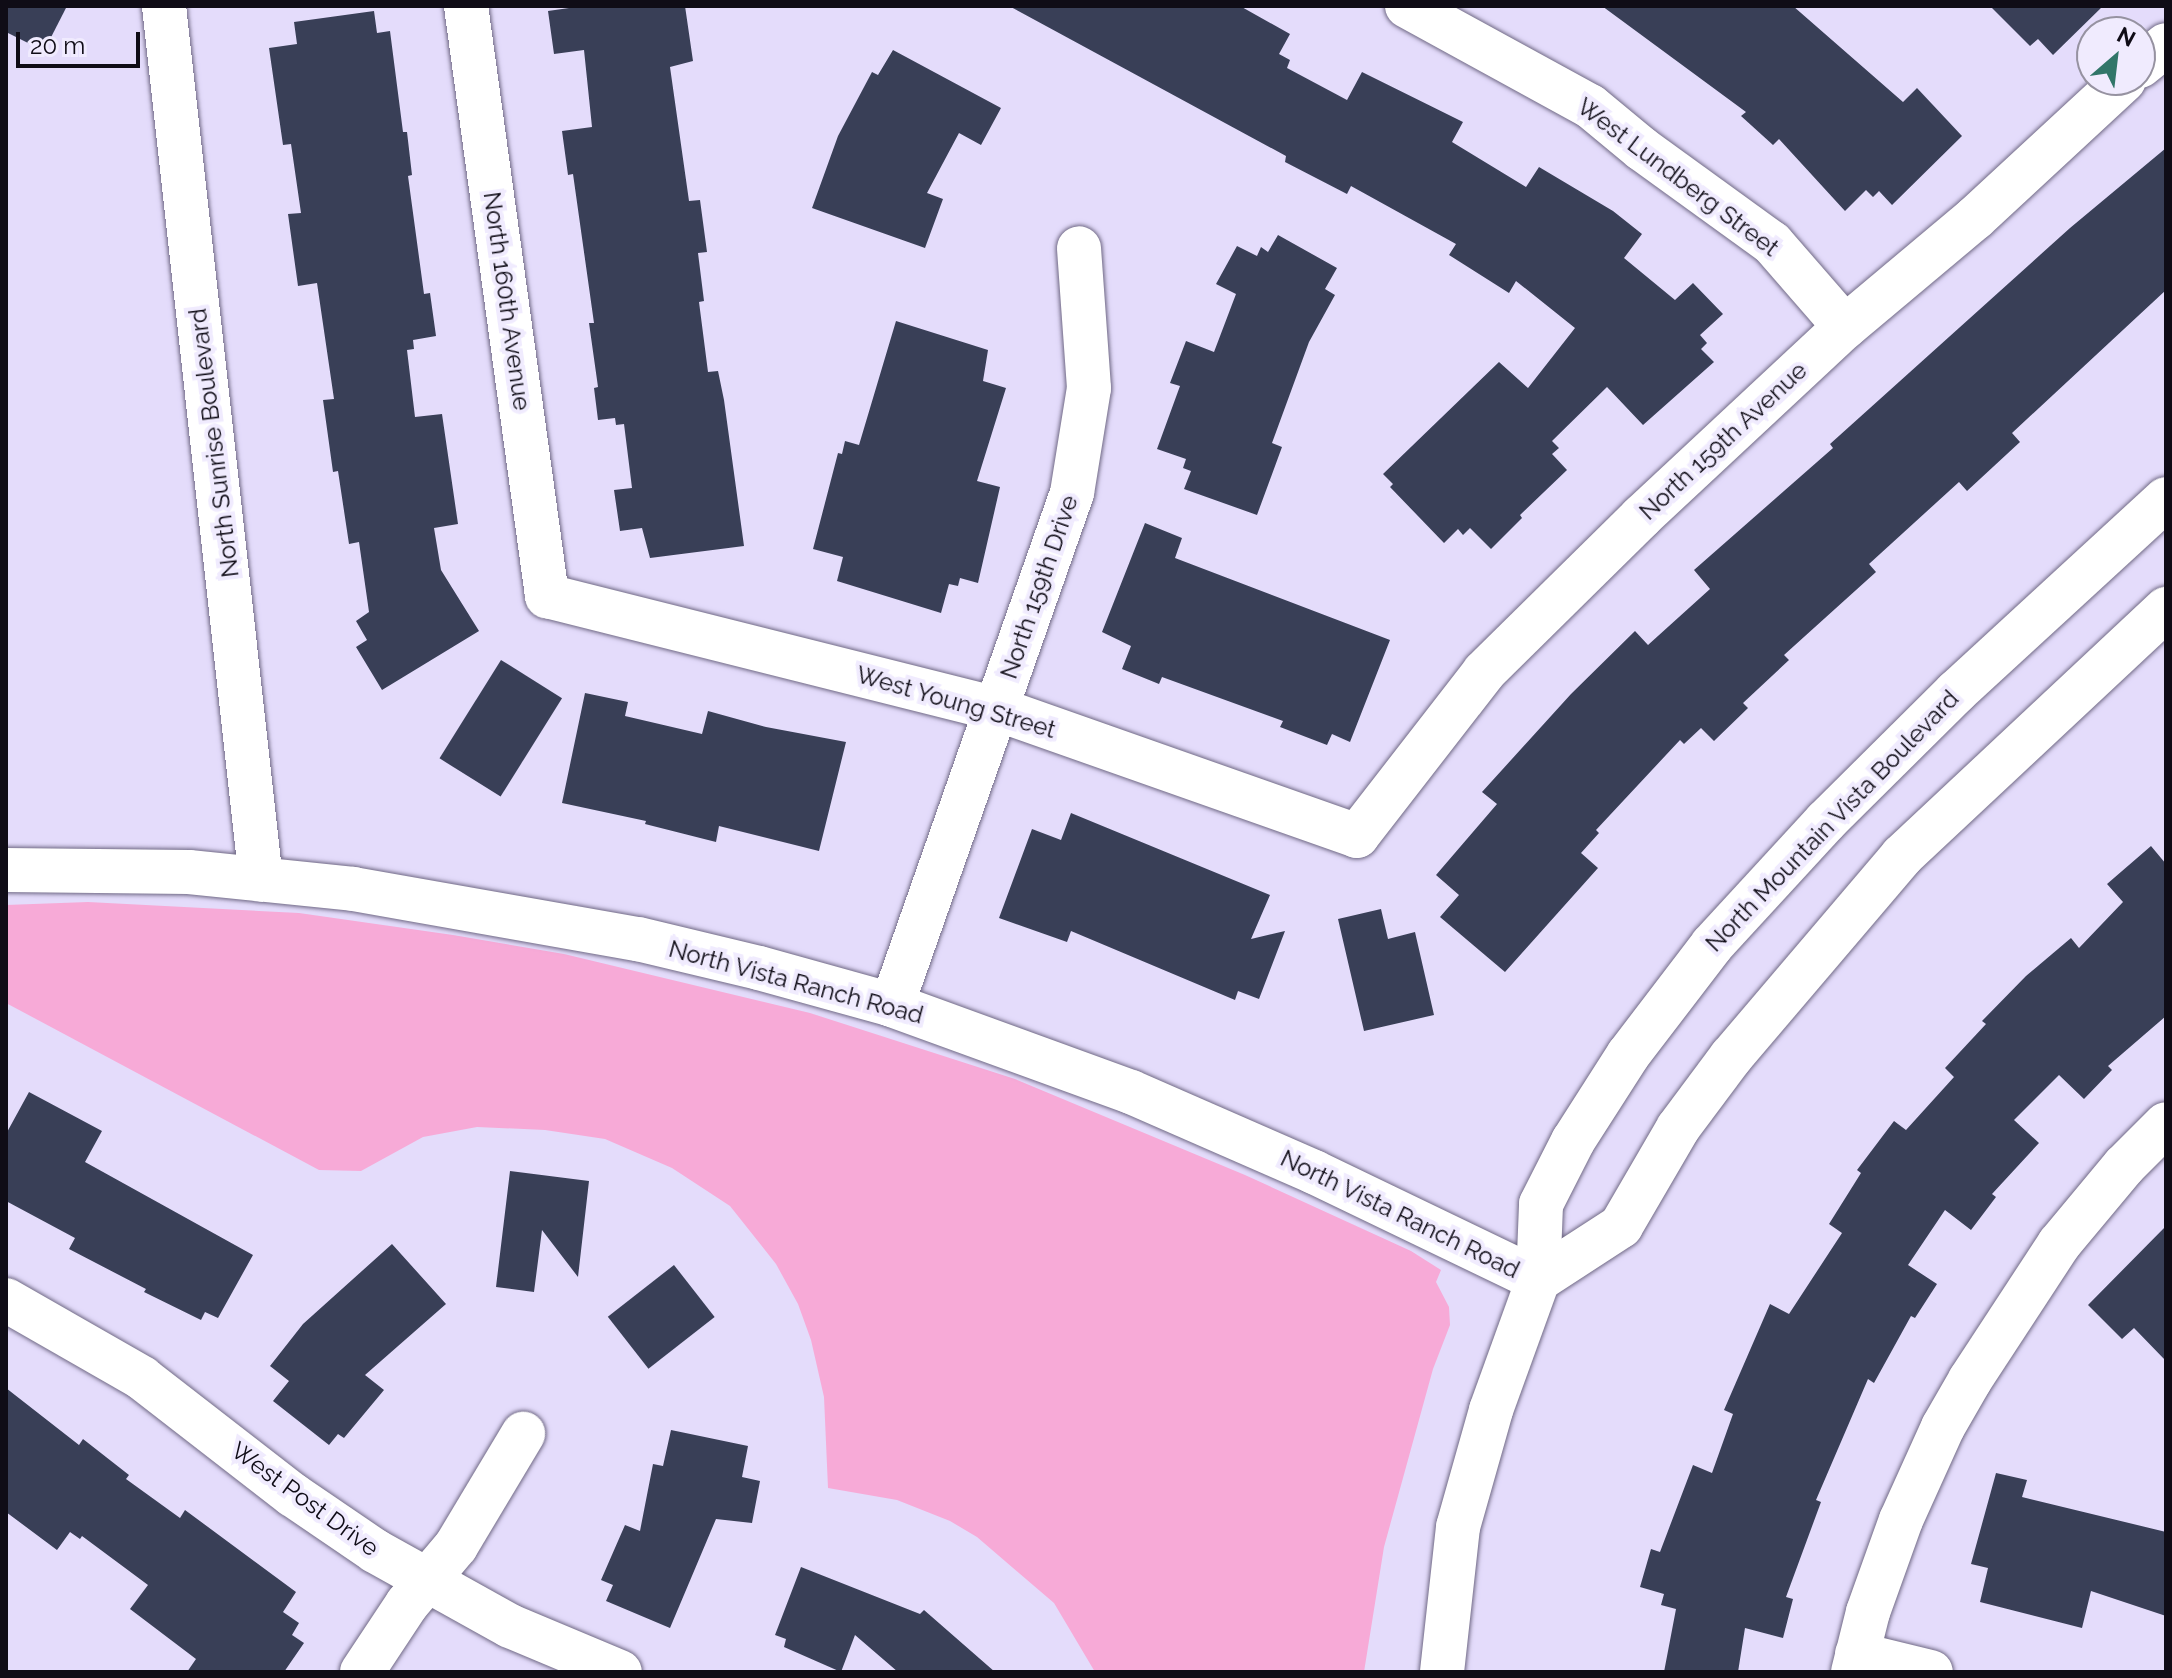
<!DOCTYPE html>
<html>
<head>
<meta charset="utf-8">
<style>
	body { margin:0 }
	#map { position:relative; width:2172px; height:1678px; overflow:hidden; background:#e4dcfb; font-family:Raleway,sans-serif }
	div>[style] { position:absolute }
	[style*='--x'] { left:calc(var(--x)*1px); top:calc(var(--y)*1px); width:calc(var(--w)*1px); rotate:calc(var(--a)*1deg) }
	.green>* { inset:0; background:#f7aad7 }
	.building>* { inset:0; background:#393f57; transform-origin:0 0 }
	.roads { filter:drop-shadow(0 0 2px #706985) drop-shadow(0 0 2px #706985) }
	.street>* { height:44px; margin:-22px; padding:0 22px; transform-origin:22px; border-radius:22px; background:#fff }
	.secondary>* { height:44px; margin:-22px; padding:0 22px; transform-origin:22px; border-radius:22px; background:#fff }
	span { translate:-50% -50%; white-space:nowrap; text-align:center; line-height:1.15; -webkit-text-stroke:8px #f0ebfe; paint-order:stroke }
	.street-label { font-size:24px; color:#0f0c16 }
	.frame { position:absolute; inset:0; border:8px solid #0f0c16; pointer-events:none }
	.north { position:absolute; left:2076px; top:16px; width:80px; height:80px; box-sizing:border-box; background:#f0ebfe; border:2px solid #9692a1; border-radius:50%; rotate:28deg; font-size:22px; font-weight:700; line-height:32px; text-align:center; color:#0f0c16 }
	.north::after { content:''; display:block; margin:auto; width:28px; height:36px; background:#317669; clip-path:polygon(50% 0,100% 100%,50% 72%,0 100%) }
	.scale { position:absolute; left:16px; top:32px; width:124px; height:36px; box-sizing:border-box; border:4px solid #0f0c16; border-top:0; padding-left:10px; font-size:24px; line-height:28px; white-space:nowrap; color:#0f0c16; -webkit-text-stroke:6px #f0ebfe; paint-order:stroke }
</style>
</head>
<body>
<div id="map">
	<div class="green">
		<i style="clip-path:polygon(88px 902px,299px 913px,453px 935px,564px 954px,810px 1013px,1015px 1079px,1245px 1175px,1411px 1251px,1441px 1270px,1436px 1282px,1449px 1307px,1450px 1325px,1433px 1369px,1384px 1547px,1364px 1672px,1095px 1672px,1054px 1603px,977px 1537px,950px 1521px,897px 1500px,828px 1488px,824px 1397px,811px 1340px,798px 1304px,776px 1264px,730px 1206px,672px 1168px,605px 1139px,545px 1130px,477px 1127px,423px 1137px,361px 1171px,319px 1170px,6px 1003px,6px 905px)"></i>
	</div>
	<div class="building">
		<i style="clip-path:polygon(6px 6px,67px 6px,44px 51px,6px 32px)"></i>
		<i style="clip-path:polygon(583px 6px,685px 6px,693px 61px,670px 67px,689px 201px,700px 200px,707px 252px,698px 253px,704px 301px,699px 302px,708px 372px,718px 371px,724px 400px,744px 546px,650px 558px,642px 528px,620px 531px,614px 490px,632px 488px,624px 424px,616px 425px,615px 418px,598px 420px,594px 388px,598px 387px,589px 323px,594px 323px,573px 174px,568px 175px,562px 131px,592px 127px,584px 50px,554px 54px,548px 11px)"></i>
		<i style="clip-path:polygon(1009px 6px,1240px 6px,1290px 34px,1279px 54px,1290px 60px,1287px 68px,1347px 100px,1362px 72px,1463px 122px,1452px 142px,1526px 187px,1539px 167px,1613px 211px,1642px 234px,1624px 258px,1675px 300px,1693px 283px,1723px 314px,1700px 335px,1707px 343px,1701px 349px,1714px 362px,1643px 425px,1607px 387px,1552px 441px,1559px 448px,1552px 454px,1567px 470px,1520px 515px,1522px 518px,1491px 549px,1470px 528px,1463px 535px,1458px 529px,1444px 543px,1390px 487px,1393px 484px,1383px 474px,1499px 362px,1528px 388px,1575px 328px,1516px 281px,1509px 293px,1449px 255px,1456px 244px,1351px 186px,1347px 194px,1285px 162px,1286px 156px)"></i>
		<i style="clip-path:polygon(1602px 6px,1793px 6px,1903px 102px,1917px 88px,1962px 136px,1892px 205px,1879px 191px,1873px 197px,1866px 190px,1845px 211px,1779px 139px,1773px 145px,1741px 116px,1746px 112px)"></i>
		<i style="clip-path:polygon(1990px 6px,2103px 6px,2053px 55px,2038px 39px,2030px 46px)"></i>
		<i style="clip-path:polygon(374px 11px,377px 33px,390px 31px,403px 132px,407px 132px,412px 175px,408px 176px,424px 294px,430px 293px,436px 336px,413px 340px,414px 349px,407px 350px,415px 417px,442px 414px,458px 524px,434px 528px,441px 570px,479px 631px,382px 690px,356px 647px,367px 640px,356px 621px,369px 612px,359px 542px,349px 544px,338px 471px,333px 472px,323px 400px,334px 399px,317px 283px,298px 286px,288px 214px,301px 213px,291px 144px,283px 145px,269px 48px,297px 44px,294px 22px)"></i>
		<i style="clip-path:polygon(893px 50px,1001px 108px,981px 145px,959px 133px,927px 193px,943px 199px,925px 248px,812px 208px,838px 136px,872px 72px,878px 75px)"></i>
		<i style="clip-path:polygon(2166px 148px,2166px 290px,2012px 433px,2020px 442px,1967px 491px,1959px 482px,1869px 564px,1876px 572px,1784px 655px,1789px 660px,1743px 703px,1748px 708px,1714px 741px,1701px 728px,1684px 744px,1680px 740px,1596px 830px,1599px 833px,1581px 853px,1598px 868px,1505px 972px,1440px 917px,1459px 895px,1436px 875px,1497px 804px,1482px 792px,1571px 694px,1635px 631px,1648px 645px,1710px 589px,1694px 570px,1833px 448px,1830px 444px,2070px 228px)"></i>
		<i style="clip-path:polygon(1278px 235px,1337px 268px,1325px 289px,1335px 295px,1309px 342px,1272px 443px,1282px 447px,1257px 515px,1184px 489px,1191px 471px,1183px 468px,1186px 459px,1157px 449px,1180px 386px,1170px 383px,1186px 341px,1214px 352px,1236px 294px,1216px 284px,1237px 246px,1257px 256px,1261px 247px,1268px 252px)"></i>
		<i style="clip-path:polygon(896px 321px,988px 350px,983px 381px,1006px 388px,977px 481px,1000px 487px,978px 583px,960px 578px,958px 586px,949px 584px,941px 613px,837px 581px,843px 557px,813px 549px,838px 453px,842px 454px,845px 441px,859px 445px)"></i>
		<i style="clip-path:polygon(1145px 523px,1182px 538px,1175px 558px,1390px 640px,1350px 742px,1332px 734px,1327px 745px,1280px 727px,1283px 721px,1162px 677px,1159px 684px,1122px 669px,1131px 646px,1102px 632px)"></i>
		<i style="left:501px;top:660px;width:72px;height:116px;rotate:32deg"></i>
		<i style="clip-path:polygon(585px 693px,628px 702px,625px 716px,702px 734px,708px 711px,766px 727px,846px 742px,819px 851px,719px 826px,716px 842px,645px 824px,646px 821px,562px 803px)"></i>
		<i style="clip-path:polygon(1071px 813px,1270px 895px,1251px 939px,1285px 931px,1259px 999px,1238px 991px,1235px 1000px,1071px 931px,1067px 942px,999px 918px,1032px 829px,1061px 840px)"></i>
		<i style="clip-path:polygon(2151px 846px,2166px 864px,2166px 1016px,2108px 1066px,2112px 1070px,2084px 1099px,2059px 1075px,2014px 1120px,2039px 1143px,1992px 1194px,1996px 1197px,1971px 1230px,1945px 1210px,1908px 1265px,1937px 1284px,1915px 1318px,1911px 1316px,1874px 1383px,1868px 1379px,1816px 1500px,1821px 1502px,1786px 1597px,1793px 1599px,1783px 1638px,1745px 1628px,1738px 1672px,1664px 1672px,1676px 1609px,1661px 1605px,1664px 1594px,1640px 1587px,1651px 1549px,1660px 1552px,1693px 1465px,1712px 1473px,1733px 1414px,1724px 1410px,1770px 1304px,1789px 1314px,1842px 1233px,1829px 1224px,1861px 1173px,1857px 1170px,1894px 1121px,1906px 1130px,1954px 1077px,1945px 1068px,1986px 1024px,1982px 1021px,2026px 976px,2071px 938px,2079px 948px,2123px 902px,2107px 884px)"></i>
		<i style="clip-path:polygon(1381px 909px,1388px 939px,1415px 932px,1434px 1015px,1364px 1031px,1338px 919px)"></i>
		<i style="clip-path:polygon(29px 1092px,102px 1131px,85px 1162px,253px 1255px,218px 1318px,205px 1312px,201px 1320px,144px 1292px,146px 1289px,69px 1249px,75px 1238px,6px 1201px,6px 1134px)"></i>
		<i style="clip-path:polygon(510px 1171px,589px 1181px,578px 1277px,542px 1230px,534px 1292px,496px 1287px)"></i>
		<i style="clip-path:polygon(2166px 1226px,2166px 1361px,2134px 1328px,2122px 1339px,2088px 1305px)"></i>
		<i style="clip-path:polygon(392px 1244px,446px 1304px,365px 1375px,384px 1390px,344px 1438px,338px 1434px,329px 1445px,273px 1401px,289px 1381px,270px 1366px,303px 1324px)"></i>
		<i style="left:674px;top:1265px;width:66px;height:84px;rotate:52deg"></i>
		<i style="clip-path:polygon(6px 1388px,79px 1445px,83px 1439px,129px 1475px,126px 1479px,180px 1518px,185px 1510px,296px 1592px,283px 1612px,299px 1623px,292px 1635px,304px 1643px,284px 1672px,187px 1672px,196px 1659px,130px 1609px,148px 1585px,82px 1536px,80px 1539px,70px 1532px,57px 1550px,6px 1512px)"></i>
		<i style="clip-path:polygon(671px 1430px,748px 1446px,742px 1477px,760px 1481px,752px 1523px,716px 1519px,670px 1628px,606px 1601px,613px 1585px,601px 1580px,625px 1525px,640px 1531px,653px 1464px,663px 1466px)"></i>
		<i style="clip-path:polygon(1996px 1473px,2027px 1480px,2022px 1497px,2166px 1532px,2166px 1616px,2091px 1591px,2082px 1628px,1980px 1602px,1988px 1568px,1971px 1564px)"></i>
		<i style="clip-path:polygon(801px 1567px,920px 1614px,924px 1610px,995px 1672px,898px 1672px,855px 1635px,841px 1672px,784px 1647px,786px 1639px,775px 1635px)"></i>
	</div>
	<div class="roads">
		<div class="street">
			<i style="--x:466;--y:6;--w:596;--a:82.18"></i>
			<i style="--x:547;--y:596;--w:464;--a:14.1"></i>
			<i style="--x:997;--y:709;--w:382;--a:19.4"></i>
			<i style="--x:1357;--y:836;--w:207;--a:-52.2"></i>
			<i style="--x:1484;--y:672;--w:221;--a:-44.6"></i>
			<i style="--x:1641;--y:517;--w:279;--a:-43"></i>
			<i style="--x:1845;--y:327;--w:170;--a:-40"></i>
			<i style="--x:1975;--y:218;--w:203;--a:-42.8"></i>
			<i style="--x:1407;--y:6;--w:209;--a:28.7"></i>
			<i style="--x:1590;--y:106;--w:67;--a:39.6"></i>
			<i style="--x:1642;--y:149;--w:160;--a:35.9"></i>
			<i style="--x:1772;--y:243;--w:111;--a:49"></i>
			<i style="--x:2140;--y:66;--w:33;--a:-39"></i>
			<i style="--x:892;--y:1005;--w:543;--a:-70.63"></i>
			<i style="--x:1072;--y:493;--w:106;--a:-80.8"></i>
			<i style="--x:1089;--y:388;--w:140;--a:-94.1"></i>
			<i style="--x:6;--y:1300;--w:157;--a:29.8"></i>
			<i style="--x:142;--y:1378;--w:191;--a:37.8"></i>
			<i style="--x:293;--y:1495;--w:99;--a:34.3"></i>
			<i style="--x:375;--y:1551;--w:154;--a:29.1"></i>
			<i style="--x:510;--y:1626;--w:119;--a:22.7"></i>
			<i style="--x:1857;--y:1654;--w:76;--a:13.7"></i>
			<i style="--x:362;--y:1672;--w:82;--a:-56.5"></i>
			<i style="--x:407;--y:1604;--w:76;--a:-49.8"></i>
			<i style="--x:456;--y:1546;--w:131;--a:-59.1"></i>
			<i style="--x:1853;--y:1672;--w:62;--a:-76"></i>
			<i style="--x:1868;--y:1612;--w:98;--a:-70.3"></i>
			<i style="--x:1901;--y:1520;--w:102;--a:-65.7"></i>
			<i style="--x:1943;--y:1427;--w:54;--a:-60.1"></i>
			<i style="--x:1970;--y:1380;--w:163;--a:-56.8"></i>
			<i style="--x:2059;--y:1244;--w:102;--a:-50.2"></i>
			<i style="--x:2124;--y:1166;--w:59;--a:-45"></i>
		</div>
		<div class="secondary">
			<i style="--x:164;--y:6;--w:879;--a:83.67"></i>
			<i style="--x:6;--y:870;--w:183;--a:0.6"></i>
			<i style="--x:189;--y:872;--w:165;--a:5.9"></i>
			<i style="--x:353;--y:889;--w:289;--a:10"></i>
			<i style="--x:638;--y:939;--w:124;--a:13.5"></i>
			<i style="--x:759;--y:968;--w:138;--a:15.5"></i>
			<i style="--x:892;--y:1005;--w:254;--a:20"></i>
			<i style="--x:1131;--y:1092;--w:200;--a:23.6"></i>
			<i style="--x:1314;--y:1172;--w:249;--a:25.7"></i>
			<i style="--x:1538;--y:1280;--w:99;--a:-33"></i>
			<i style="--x:1621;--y:1226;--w:113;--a:-59.8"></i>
			<i style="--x:1678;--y:1128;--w:89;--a:-53.3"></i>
			<i style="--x:1731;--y:1057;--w:264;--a:-49.6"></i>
			<i style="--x:1902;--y:856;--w:362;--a:-43.1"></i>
			<i style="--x:1442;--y:1672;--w:146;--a:-83.7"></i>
			<i style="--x:1458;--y:1527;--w:122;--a:-74.2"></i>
			<i style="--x:1491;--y:1410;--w:138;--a:-70.1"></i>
			<i style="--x:1538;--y:1280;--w:76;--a:-87.7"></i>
			<i style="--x:1541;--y:1204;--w:71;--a:-63.1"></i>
			<i style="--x:1573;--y:1141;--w:102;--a:-57.4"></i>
			<i style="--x:1628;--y:1055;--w:138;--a:-52.6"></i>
			<i style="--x:1712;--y:945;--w:168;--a:-47.4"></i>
			<i style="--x:1826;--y:821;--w:183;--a:-44.8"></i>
			<i style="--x:1956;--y:692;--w:285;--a:-42.6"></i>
		</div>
	</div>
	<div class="street-label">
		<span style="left:1678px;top:177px;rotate:37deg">West Lundberg Street</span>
		<span style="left:507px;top:301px;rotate:82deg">North 160th Avenue</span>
		<span style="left:1723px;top:441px;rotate:-43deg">North 159th Avenue</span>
		<span style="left:214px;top:443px;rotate:-97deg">North Sunrise Boulevard</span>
		<span style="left:1039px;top:587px;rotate:-71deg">North 159th Drive</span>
		<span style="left:956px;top:702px;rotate:16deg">West Young Street</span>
		<span style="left:1832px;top:821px;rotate:-46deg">North Mountain Vista Boulevard</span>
		<span style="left:796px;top:982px;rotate:15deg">North Vista Ranch Road</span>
		<span style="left:1400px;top:1214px;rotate:26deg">North Vista Ranch Road</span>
		<span style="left:305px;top:1499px;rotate:36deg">West Post Drive</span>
	</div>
	<div class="frame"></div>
	<div class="north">N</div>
	<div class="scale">20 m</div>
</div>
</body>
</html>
